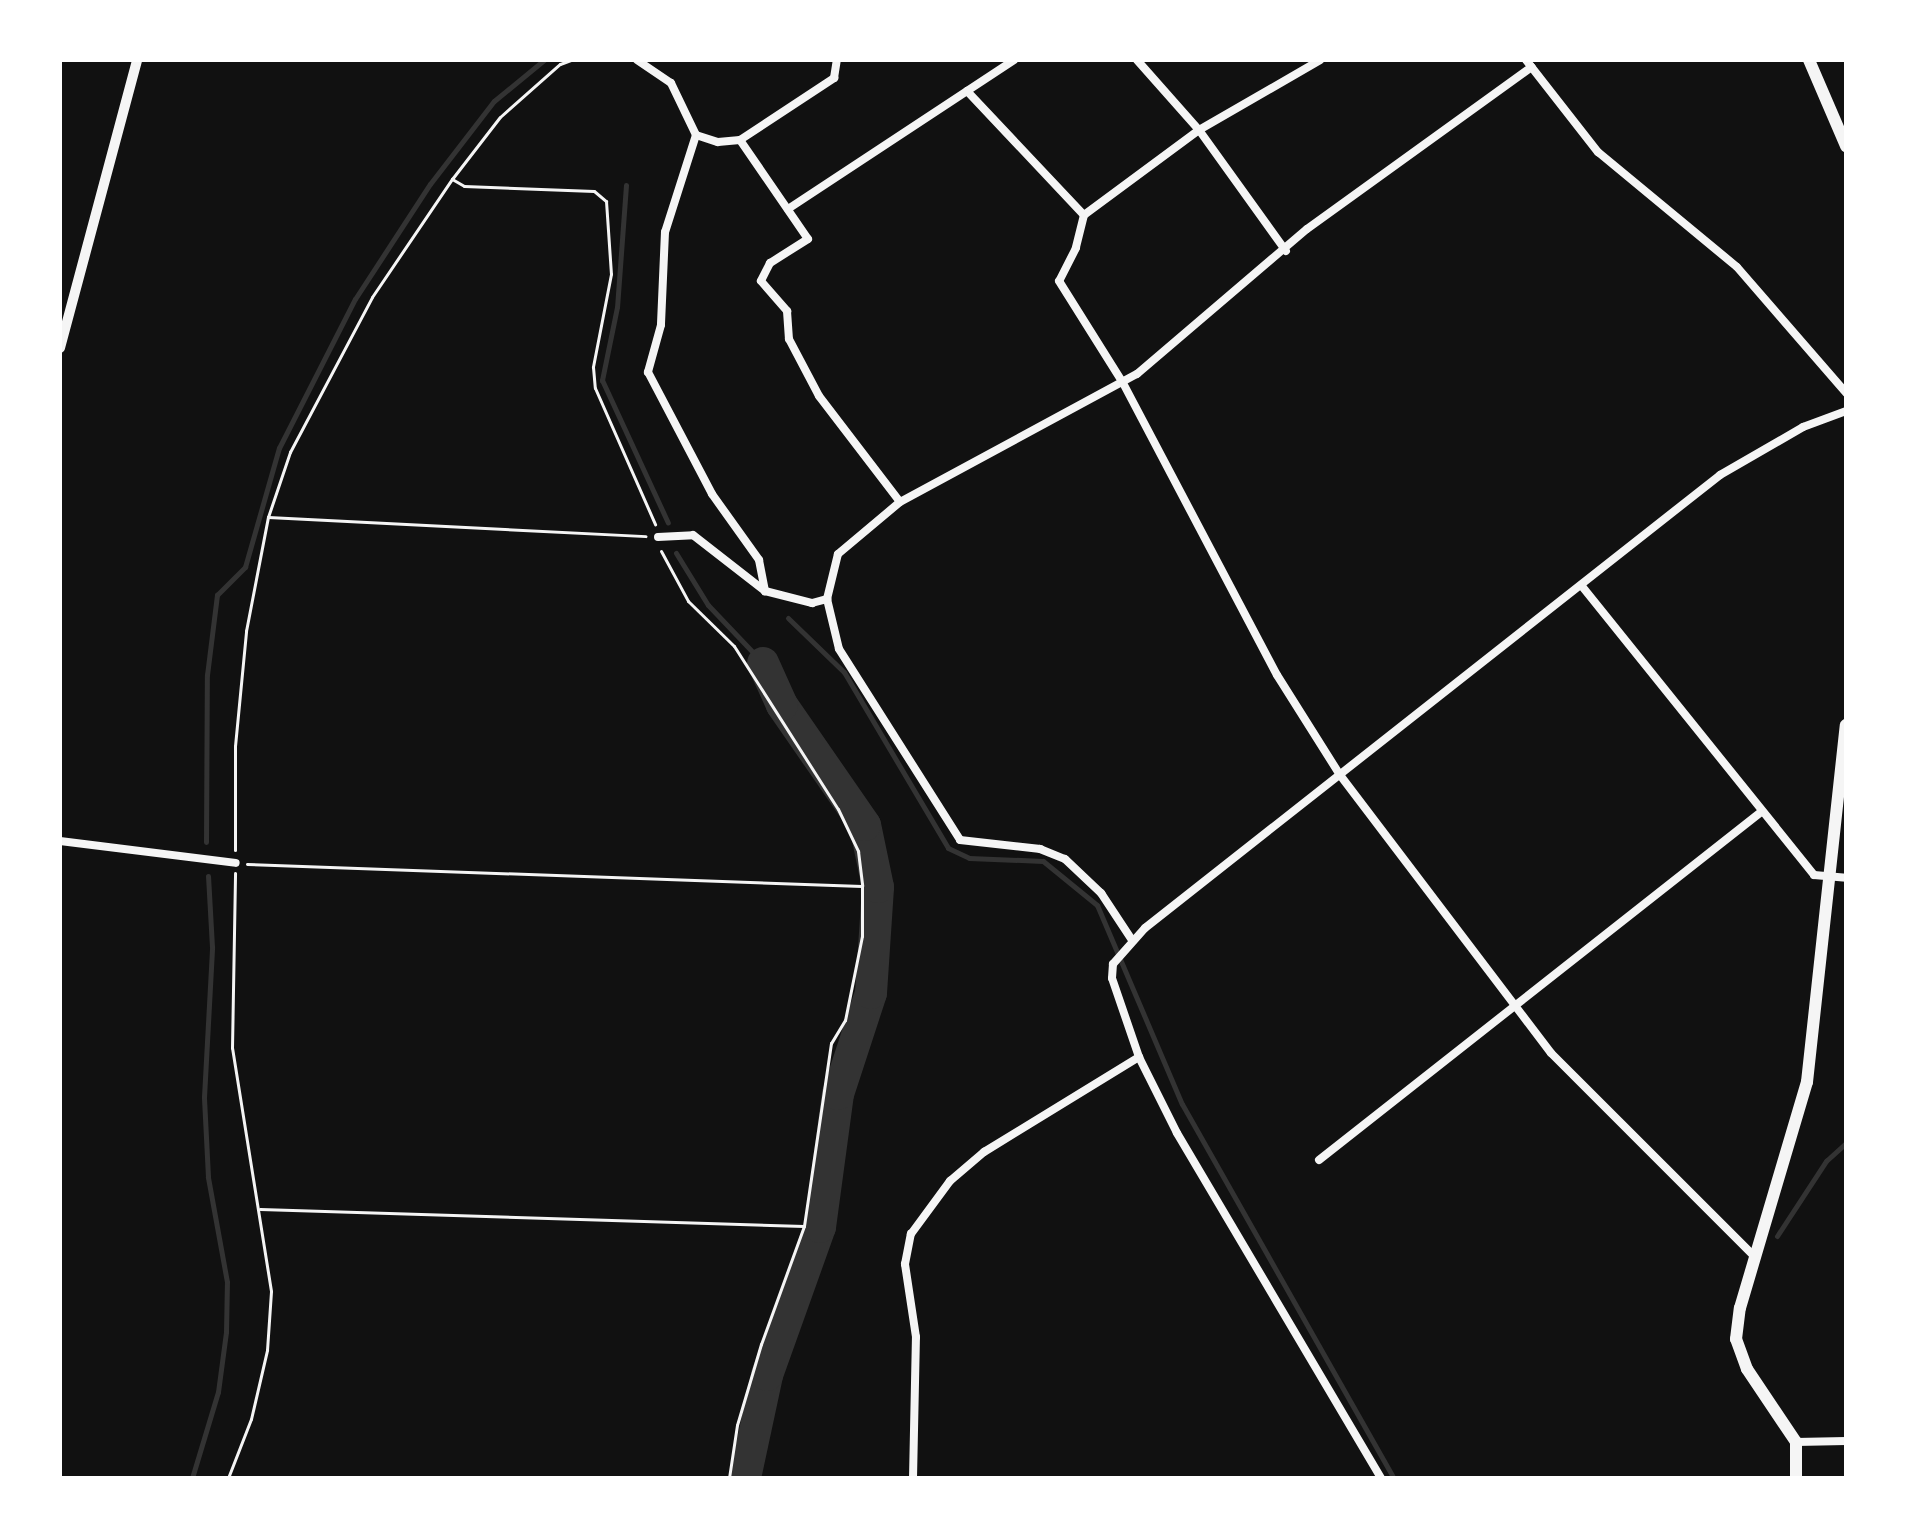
<!DOCTYPE html>
<html>
<head>
<meta charset="utf-8">
<style>
	body { margin:0 }
	#map { position:relative; width:1906px; height:1538px; overflow:hidden; background:#111; font-family:Georgia,serif }
	div>[style] { position:absolute }
	[style*='--x'] { left:calc(var(--x)*1px); top:calc(var(--y)*1px); width:calc(var(--w)*1px); rotate:calc(var(--a)*1deg) }
	.stream>* { height:5px; margin:-2.5px; padding:0 2.5px; transform-origin:2.5px; border-radius:2.5px; background:#333 }
	.river>* { height:32px; margin:-16px; padding:0 16px; transform-origin:16px; border-radius:16px; background:#333 }
	.path>* { height:3px; margin:-1.5px; padding:0 1.5px; transform-origin:1.5px; border-radius:1.5px; background:#f5f5f5 }
	.minor>* { height:8px; margin:-4px; padding:0 4px; transform-origin:4px; border-radius:4px; background:#f5f5f5 }
	.tertiary>* { height:10px; margin:-5px; padding:0 5px; transform-origin:5px; border-radius:5px; background:#f5f5f5 }
	.secondary>* { height:12px; margin:-6px; padding:0 6px; transform-origin:6px; border-radius:6px; background:#f5f5f5 }
	span { translate:-50% -50%; white-space:nowrap; text-align:center; line-height:1.15; -webkit-text-stroke:8px #fff; paint-order:stroke }
	.frame { position:absolute; inset:0; border:62px solid #fff; pointer-events:none }
</style>
</head>
<body>
<div id="map">
	<div class="stream">
		<i style="--x:626;--y:185;--w:122;--a:94.2"></i>
		<i style="--x:617;--y:307;--w:75;--a:101.6"></i>
		<i style="--x:602;--y:380;--w:157;--a:65.2"></i>
		<i style="--x:676;--y:553;--w:61;--a:58.4"></i>
		<i style="--x:708;--y:605;--w:80;--a:46.5"></i>
		<i style="--x:788;--y:618;--w:78;--a:44"></i>
		<i style="--x:844;--y:672;--w:204;--a:59.4"></i>
		<i style="--x:948;--y:848;--w:23;--a:25"></i>
		<i style="--x:969;--y:858;--w:74;--a:2.3"></i>
		<i style="--x:1043;--y:861;--w:70;--a:39.2"></i>
		<i style="--x:1097;--y:905;--w:216;--a:66.9"></i>
		<i style="--x:1182;--y:1104;--w:430;--a:60.5"></i>
		<i style="--x:206;--y:842;--w:167;--a:-89.7"></i>
		<i style="--x:207;--y:675;--w:81;--a:-82.9"></i>
		<i style="--x:217;--y:595;--w:40;--a:-45"></i>
		<i style="--x:245;--y:567;--w:124;--a:-74.1"></i>
		<i style="--x:279;--y:448;--w:167;--a:-63"></i>
		<i style="--x:355;--y:299;--w:137;--a:-56.9"></i>
		<i style="--x:430;--y:184;--w:105;--a:-52.4"></i>
		<i style="--x:494;--y:101;--w:65;--a:-39.4"></i>
		<i style="--x:1777;--y:1236;--w:90;--a:-56.8"></i>
		<i style="--x:1826;--y:1161;--w:27;--a:-42"></i>
		<i style="--x:192;--y:1478;--w:90;--a:-73.2"></i>
		<i style="--x:218;--y:1392;--w:61;--a:-82.4"></i>
		<i style="--x:226;--y:1332;--w:50;--a:-88.9"></i>
		<i style="--x:227;--y:1282;--w:107;--a:-100.3"></i>
		<i style="--x:208;--y:1177;--w:80;--a:-92.9"></i>
		<i style="--x:204;--y:1097;--w:150;--a:-86.9"></i>
		<i style="--x:212;--y:947;--w:71;--a:-93.2"></i>
	</div>
	<div class="river">
		<i style="--x:745;--y:1478;--w:105;--a:-77.9"></i>
		<i style="--x:767;--y:1375;--w:157;--a:-70.3"></i>
		<i style="--x:820;--y:1227;--w:134;--a:-82.3"></i>
		<i style="--x:838;--y:1094;--w:106;--a:-71.9"></i>
		<i style="--x:871;--y:993;--w:106;--a:-86.2"></i>
		<i style="--x:878;--y:887;--w:63;--a:-101.8"></i>
		<i style="--x:865;--y:825;--w:146;--a:-124.7"></i>
		<i style="--x:782;--y:705;--w:46;--a:-114.3"></i>
	</div>
	<div class="path">
		<i style="--x:452;--y:179;--w:14;--a:30"></i>
		<i style="--x:464;--y:186;--w:130;--a:2.2"></i>
		<i style="--x:594;--y:191;--w:16;--a:40"></i>
		<i style="--x:606;--y:201;--w:73;--a:86.1"></i>
		<i style="--x:611;--y:274;--w:95;--a:101"></i>
		<i style="--x:593;--y:367;--w:21;--a:85"></i>
		<i style="--x:595;--y:388;--w:149;--a:66.2"></i>
		<i style="--x:268;--y:517;--w:378;--a:2.9"></i>
		<i style="--x:661;--y:551;--w:57;--a:61.6"></i>
		<i style="--x:688;--y:601;--w:64;--a:44.4"></i>
		<i style="--x:734;--y:646;--w:193;--a:57.5"></i>
		<i style="--x:838;--y:809;--w:47;--a:64.5"></i>
		<i style="--x:858;--y:851;--w:35;--a:83"></i>
		<i style="--x:862;--y:886;--w:50;--a:90"></i>
		<i style="--x:862;--y:936;--w:86;--a:101.4"></i>
		<i style="--x:845;--y:1020;--w:27;--a:121"></i>
		<i style="--x:831;--y:1043;--w:185;--a:98.4"></i>
		<i style="--x:804;--y:1226;--w:126;--a:110"></i>
		<i style="--x:761;--y:1344;--w:84;--a:106.5"></i>
		<i style="--x:737;--y:1425;--w:54;--a:98.6"></i>
		<i style="--x:235;--y:850;--w:104;--a:-90"></i>
		<i style="--x:235;--y:746;--w:116;--a:-84.5"></i>
		<i style="--x:246;--y:631;--w:116;--a:-79.1"></i>
		<i style="--x:268;--y:517;--w:69;--a:-71.3"></i>
		<i style="--x:290;--y:452;--w:175;--a:-62.1"></i>
		<i style="--x:372;--y:297;--w:143;--a:-55.9"></i>
		<i style="--x:452;--y:179;--w:78;--a:-52.3"></i>
		<i style="--x:500;--y:117;--w:80;--a:-41.5"></i>
		<i style="--x:560;--y:64;--w:12;--a:-20"></i>
		<i style="--x:247;--y:864;--w:615;--a:2.05"></i>
		<i style="--x:260;--y:1209;--w:544;--a:1.79"></i>
		<i style="--x:228;--y:1478;--w:63;--a:-68.7"></i>
		<i style="--x:251;--y:1419;--w:71;--a:-76.9"></i>
		<i style="--x:267;--y:1350;--w:59;--a:-86.1"></i>
		<i style="--x:271;--y:1291;--w:246;--a:-99.1"></i>
		<i style="--x:232;--y:1048;--w:175;--a:-89"></i>
	</div>
	<div class="minor">
		<i style="--x:637;--y:60;--w:41;--a:34.1"></i>
		<i style="--x:671;--y:83;--w:58;--a:64.3"></i>
		<i style="--x:696;--y:135;--w:102;--a:107.7"></i>
		<i style="--x:665;--y:232;--w:93;--a:92.5"></i>
		<i style="--x:661;--y:325;--w:49;--a:105.5"></i>
		<i style="--x:648;--y:372;--w:138;--a:62.3"></i>
		<i style="--x:712;--y:494;--w:81;--a:54.5"></i>
		<i style="--x:759;--y:560;--w:32;--a:79"></i>
		<i style="--x:1137;--y:60;--w:94;--a:48.5"></i>
		<i style="--x:1199;--y:130;--w:149;--a:54.3"></i>
		<i style="--x:1526;--y:60;--w:117;--a:52"></i>
		<i style="--x:1598;--y:152;--w:180;--a:39.6"></i>
		<i style="--x:1737;--y:267;--w:167;--a:49.1"></i>
		<i style="--x:967;--y:91;--w:170;--a:46.7"></i>
		<i style="--x:1084;--y:215;--w:34;--a:104"></i>
		<i style="--x:1076;--y:248;--w:37;--a:117"></i>
		<i style="--x:1059;--y:281;--w:120;--a:57.9"></i>
		<i style="--x:1123;--y:383;--w:330;--a:62.2"></i>
		<i style="--x:1277;--y:675;--w:118;--a:57.8"></i>
		<i style="--x:1340;--y:775;--w:349;--a:52.8"></i>
		<i style="--x:1551;--y:1053;--w:288;--a:45"></i>
		<i style="--x:696;--y:135;--w:23;--a:18"></i>
		<i style="--x:718;--y:142;--w:22;--a:-5"></i>
		<i style="--x:740;--y:140;--w:113;--a:-33.4"></i>
		<i style="--x:834;--y:78;--w:18;--a:-81"></i>
		<i style="--x:740;--y:140;--w:120;--a:55.5"></i>
		<i style="--x:808;--y:239;--w:45;--a:147.7"></i>
		<i style="--x:770;--y:263;--w:20;--a:117"></i>
		<i style="--x:761;--y:281;--w:40;--a:49"></i>
		<i style="--x:787;--y:311;--w:28;--a:86"></i>
		<i style="--x:789;--y:339;--w:64;--a:62.2"></i>
		<i style="--x:819;--y:396;--w:133;--a:52.6"></i>
		<i style="--x:900;--y:502;--w:269;--a:-28.4"></i>
		<i style="--x:1137;--y:374;--w:223;--a:-40.5"></i>
		<i style="--x:1307;--y:229;--w:277;--a:-35.8"></i>
		<i style="--x:788;--y:209;--w:271;--a:-33.4"></i>
		<i style="--x:1084;--y:215;--w:143;--a:-36.5"></i>
		<i style="--x:1199;--y:130;--w:140;--a:-30"></i>
		<i style="--x:658;--y:537;--w:35;--a:-3"></i>
		<i style="--x:693;--y:535;--w:91;--a:37.9"></i>
		<i style="--x:765;--y:591;--w:49;--a:14.3"></i>
		<i style="--x:812;--y:603;--w:16;--a:-15"></i>
		<i style="--x:827;--y:599;--w:46;--a:-76.3"></i>
		<i style="--x:838;--y:554;--w:81;--a:-40"></i>
		<i style="--x:1581;--y:585;--w:372;--a:51.2"></i>
		<i style="--x:1814;--y:875;--w:32;--a:5"></i>
		<i style="--x:827;--y:599;--w:51;--a:76.5"></i>
		<i style="--x:839;--y:649;--w:226;--a:57.6"></i>
		<i style="--x:960;--y:840;--w:81;--a:6.4"></i>
		<i style="--x:1040;--y:849;--w:27;--a:22"></i>
		<i style="--x:1065;--y:859;--w:50;--a:43.4"></i>
		<i style="--x:1101;--y:893;--w:56;--a:56.6"></i>
		<i style="--x:60;--y:841;--w:177;--a:7.1"></i>
		<i style="--x:1319;--y:1160;--w:563;--a:-38.21"></i>
		<i style="--x:1796;--y:1442;--w:50;--a:-1.1"></i>
		<i style="--x:913;--y:1478;--w:141;--a:-88.8"></i>
		<i style="--x:916;--y:1337;--w:74;--a:-98.6"></i>
		<i style="--x:905;--y:1264;--w:31;--a:-79"></i>
		<i style="--x:911;--y:1234;--w:66;--a:-53.7"></i>
		<i style="--x:950;--y:1181;--w:45;--a:-40.5"></i>
		<i style="--x:984;--y:1152;--w:182;--a:-31.5"></i>
		<i style="--x:1381;--y:1478;--w:401;--a:-120.6"></i>
		<i style="--x:1177;--y:1133;--w:85;--a:-116.6"></i>
		<i style="--x:1139;--y:1057;--w:83;--a:-108.9"></i>
		<i style="--x:1112;--y:978;--w:14;--a:-86"></i>
		<i style="--x:1113;--y:964;--w:48;--a:-48.4"></i>
		<i style="--x:1145;--y:928;--w:732;--a:-38.23"></i>
		<i style="--x:1720;--y:475;--w:96;--a:-30"></i>
		<i style="--x:1803;--y:427;--w:46;--a:-20.4"></i>
	</div>
	<div class="tertiary">
		<i style="--x:60;--y:348;--w:298;--a:-75"></i>
	</div>
	<div class="secondary">
		<i style="--x:1809;--y:60;--w:94;--a:66.7"></i>
		<i style="--x:1796;--y:1478;--w:36;--a:-90"></i>
		<i style="--x:1796;--y:1442;--w:88;--a:-123.9"></i>
		<i style="--x:1747;--y:1369;--w:32;--a:-110"></i>
		<i style="--x:1736;--y:1339;--w:31;--a:-83"></i>
		<i style="--x:1740;--y:1308;--w:236;--a:-73.5"></i>
		<i style="--x:1807;--y:1082;--w:359;--a:-83.8"></i>
	</div>
	<div class="frame"></div>
</div>
</body>
</html>
